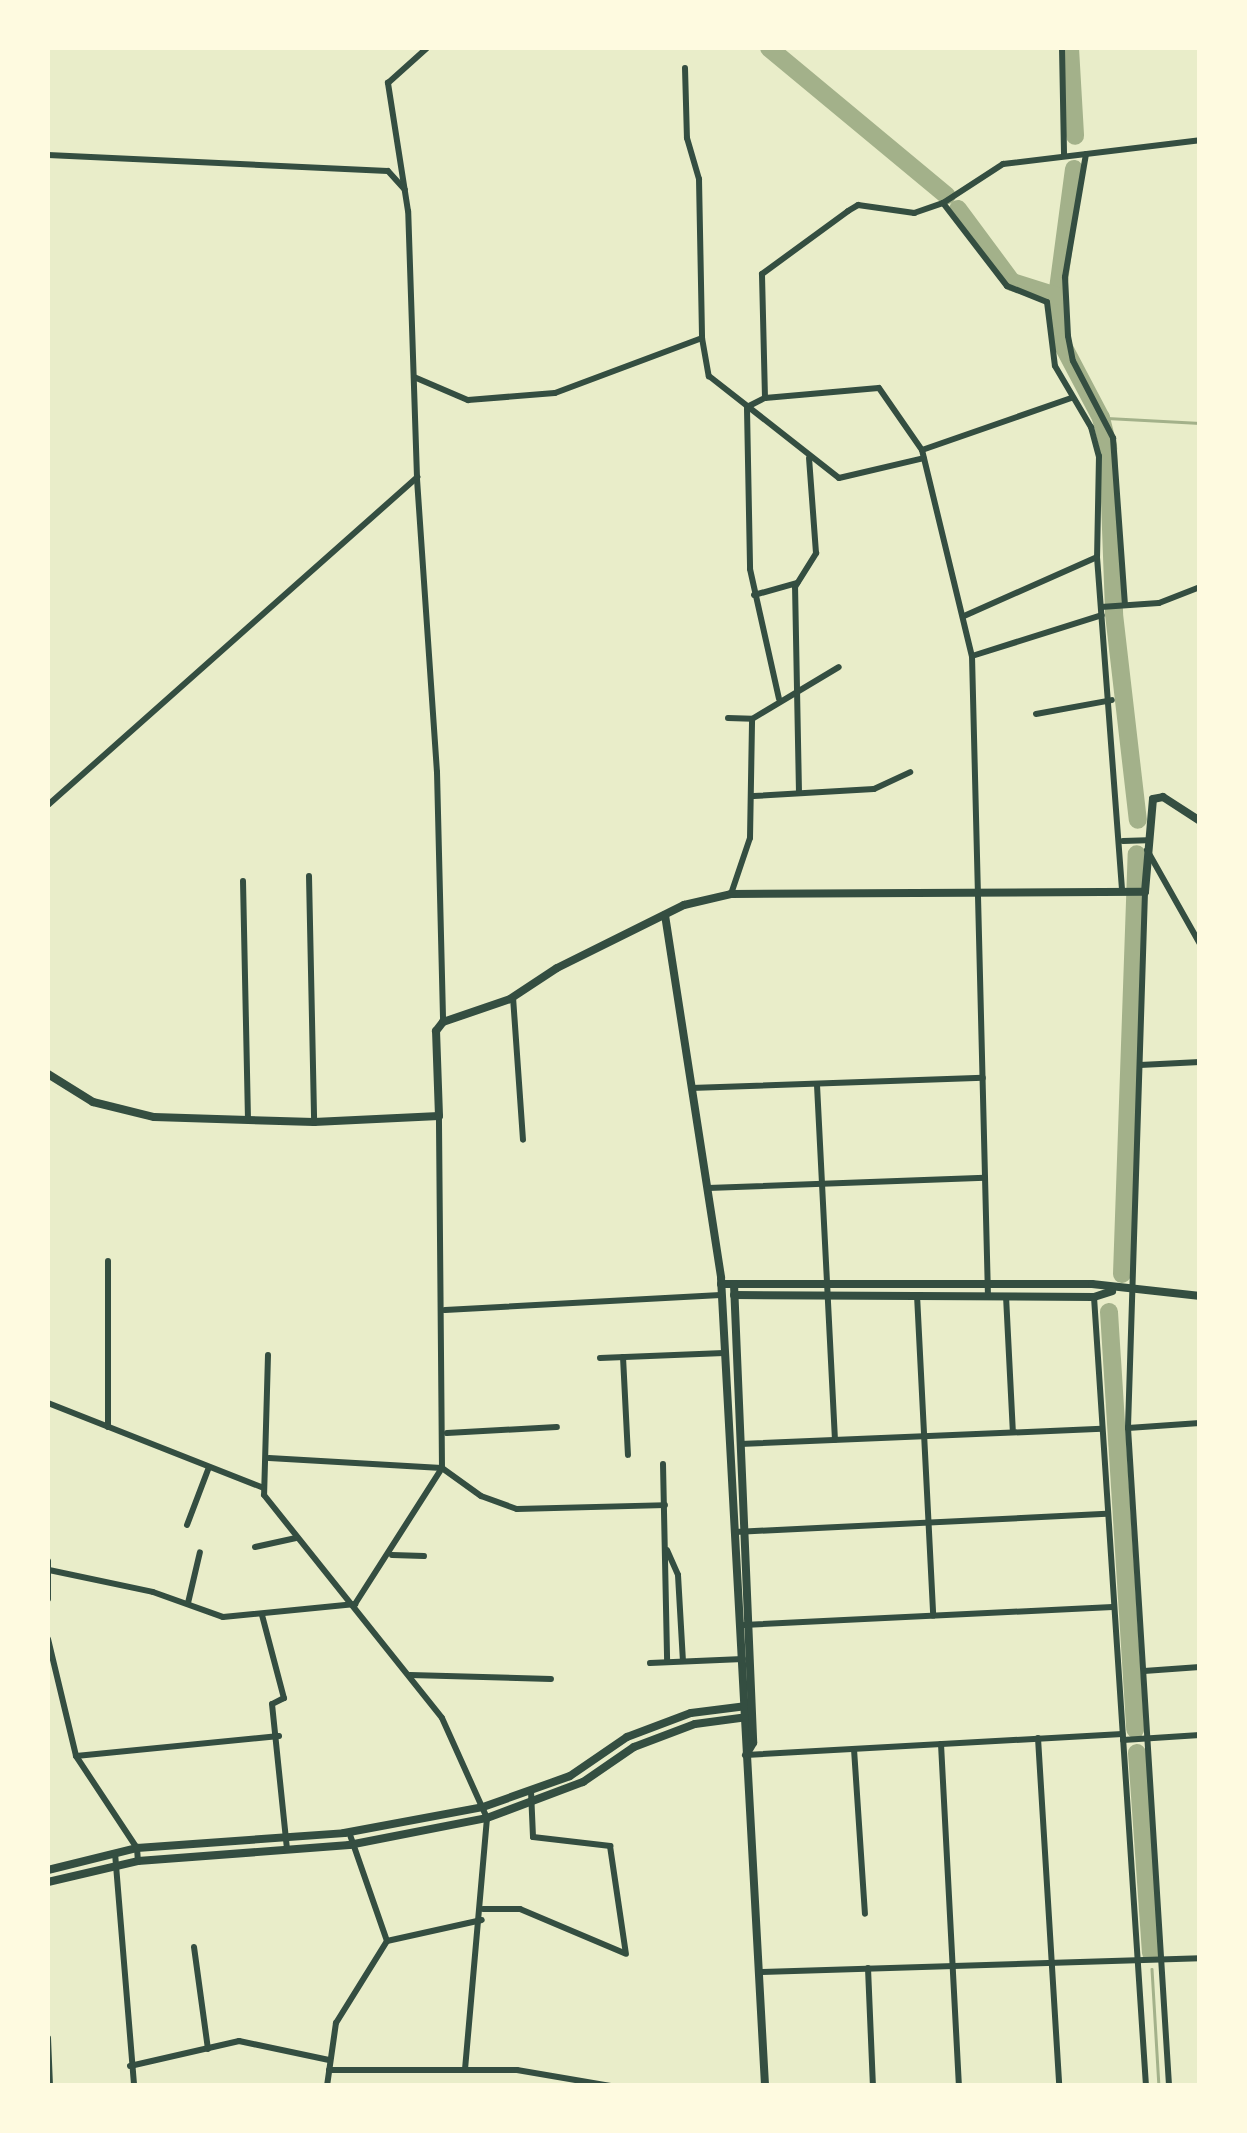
<!DOCTYPE html>
<html>
<head>
<meta charset="utf-8">
<style>
	body { margin:0 }
	#map { position:relative; width:1247px; height:2133px; overflow:hidden; background:#e9edc9; font-family:Inter,sans-serif }
	div>[style] { position:absolute }
	[style*='--x'] { left:calc(var(--x)*1px); top:calc(var(--y)*1px); width:calc(var(--w)*1px); rotate:calc(var(--a)*1deg) }
	.stream>* { height:2.5px; margin:-1.25px; padding:0 1.25px; transform-origin:1.25px; border-radius:1.25px; background:#a3b18a }
	.river>* { height:18px; margin:-9px; padding:0 9px; transform-origin:9px; border-radius:9px; background:#a3b18a }
	.minor>* { height:6px; margin:-3px; padding:0 3px; transform-origin:3px; border-radius:3px; background:#344e41 }
	.tertiary>* { height:8px; margin:-4px; padding:0 4px; transform-origin:4px; border-radius:4px; background:#344e41 }
	.secondary>* { height:8px; margin:-4px; padding:0 4px; transform-origin:4px; border-radius:4px; background:#344e41 }
	span { translate:-50% -50%; white-space:nowrap; text-align:center; line-height:1.15; -webkit-text-stroke:8px #fefae0; paint-order:stroke }
	.frame { position:absolute; inset:0; border:50px solid #fefae0; pointer-events:none }
</style>
</head>
<body>
<div id="map">
	<div class="stream">
		<i style="--x:1107;--y:418;--w:93;--a:3.1"></i>
		<i style="--x:1152;--y:1969;--w:117;--a:86.6"></i>
	</div>
	<div class="river">
		<i style="--x:769;--y:48;--w:231;--a:39.7"></i>
		<i style="--x:1070;--y:48;--w:88;--a:86.7"></i>
		<i style="--x:1074;--y:169;--w:128;--a:97.6"></i>
		<i style="--x:1057;--y:296;--w:46;--a:85"></i>
		<i style="--x:1061;--y:342;--w:86;--a:62.2"></i>
		<i style="--x:1101;--y:418;--w:30;--a:76"></i>
		<i style="--x:1108;--y:447;--w:167;--a:87.9"></i>
		<i style="--x:1114;--y:614;--w:207;--a:83.4"></i>
		<i style="--x:958;--y:209;--w:91;--a:53.5"></i>
		<i style="--x:1012;--y:282;--w:47;--a:17.3"></i>
		<i style="--x:1122;--y:1274;--w:420;--a:-88"></i>
		<i style="--x:1109;--y:1312;--w:418;--a:86.4"></i>
		<i style="--x:1137;--y:1753;--w:200;--a:86"></i>
	</div>
	<div class="minor">
		<i style="--x:1062;--y:48;--w:107;--a:88.9"></i>
		<i style="--x:685;--y:68;--w:70;--a:88.4"></i>
		<i style="--x:687;--y:138;--w:43;--a:73.7"></i>
		<i style="--x:699;--y:179;--w:159;--a:88.9"></i>
		<i style="--x:702;--y:338;--w:39;--a:80"></i>
		<i style="--x:709;--y:376;--w:165;--a:38.1"></i>
		<i style="--x:839;--y:478;--w:87;--a:-13.2"></i>
		<i style="--x:1086;--y:154;--w:125;--a:99.7"></i>
		<i style="--x:1065;--y:277;--w:59;--a:87.1"></i>
		<i style="--x:1068;--y:336;--w:25;--a:79"></i>
		<i style="--x:1073;--y:361;--w:87;--a:62.5"></i>
		<i style="--x:1113;--y:438;--w:166;--a:85.9"></i>
		<i style="--x:48;--y:155;--w:340;--a:2.7"></i>
		<i style="--x:388;--y:171;--w:25;--a:48"></i>
		<i style="--x:943;--y:203;--w:105;--a:52.4"></i>
		<i style="--x:1007;--y:286;--w:43;--a:21.8"></i>
		<i style="--x:1047;--y:302;--w:64;--a:82.9"></i>
		<i style="--x:1055;--y:366;--w:71;--a:59.5"></i>
		<i style="--x:1091;--y:427;--w:30;--a:75"></i>
		<i style="--x:1099;--y:456;--w:101;--a:91.1"></i>
		<i style="--x:1097;--y:557;--w:335;--a:85.7"></i>
		<i style="--x:414;--y:377;--w:59;--a:23.1"></i>
		<i style="--x:468;--y:400;--w:87;--a:-4.6"></i>
		<i style="--x:555;--y:393;--w:157;--a:-20.5"></i>
		<i style="--x:765;--y:398;--w:124;--a:-91.4"></i>
		<i style="--x:762;--y:274;--w:107;--a:-36.2"></i>
		<i style="--x:848;--y:211;--w:12;--a:-31"></i>
		<i style="--x:858;--y:205;--w:57;--a:8.1"></i>
		<i style="--x:914;--y:213;--w:31;--a:-19"></i>
		<i style="--x:943;--y:203;--w:72;--a:-33"></i>
		<i style="--x:1003;--y:164;--w:198;--a:-6.9"></i>
		<i style="--x:747;--y:407;--w:20;--a:-27"></i>
		<i style="--x:765;--y:398;--w:114;--a:-5"></i>
		<i style="--x:879;--y:388;--w:75;--a:55.3"></i>
		<i style="--x:922;--y:450;--w:212;--a:76.4"></i>
		<i style="--x:972;--y:656;--w:639;--a:88.57"></i>
		<i style="--x:747;--y:409;--w:160;--a:88.9"></i>
		<i style="--x:750;--y:569;--w:133;--a:77.4"></i>
		<i style="--x:922;--y:450;--w:158;--a:-19.2"></i>
		<i style="--x:417;--y:479;--w:294;--a:86.1"></i>
		<i style="--x:437;--y:772;--w:250;--a:88.6"></i>
		<i style="--x:754;--y:595;--w:45;--a:-15.6"></i>
		<i style="--x:1101;--y:607;--w:58;--a:-3.9"></i>
		<i style="--x:1159;--y:603;--w:44;--a:-21.3"></i>
		<i style="--x:964;--y:616;--w:145;--a:-23.9"></i>
		<i style="--x:972;--y:656;--w:136;--a:-17.5"></i>
		<i style="--x:1036;--y:714;--w:77;--a:-10.4"></i>
		<i style="--x:728;--y:718;--w:24;--a:2"></i>
		<i style="--x:752;--y:719;--w:101;--a:-30.9"></i>
		<i style="--x:799;--y:793;--w:206;--a:-91.1"></i>
		<i style="--x:795;--y:587;--w:40;--a:-58"></i>
		<i style="--x:816;--y:553;--w:95;--a:-94.2"></i>
		<i style="--x:754;--y:796;--w:120;--a:-3.3"></i>
		<i style="--x:874;--y:789;--w:40;--a:-25"></i>
		<i style="--x:48;--y:805;--w:494;--a:-41.6"></i>
		<i style="--x:417;--y:477;--w:266;--a:-91.9"></i>
		<i style="--x:408;--y:211;--w:130;--a:-98.9"></i>
		<i style="--x:388;--y:83;--w:52;--a:-41.9"></i>
		<i style="--x:1123;--y:841;--w:24;--a:-2"></i>
		<i style="--x:1147;--y:850;--w:108;--a:60.6"></i>
		<i style="--x:309;--y:876;--w:246;--a:88.8"></i>
		<i style="--x:243;--y:881;--w:239;--a:88.8"></i>
		<i style="--x:1145;--y:892;--w:536;--a:91.82"></i>
		<i style="--x:1128;--y:1428;--w:659;--a:86.43"></i>
		<i style="--x:731;--y:894;--w:59;--a:-71.3"></i>
		<i style="--x:750;--y:838;--w:119;--a:-89"></i>
		<i style="--x:513;--y:997;--w:143;--a:86"></i>
		<i style="--x:1140;--y:1065;--w:60;--a:-2.9"></i>
		<i style="--x:817;--y:1085;--w:355;--a:87.1"></i>
		<i style="--x:691;--y:1088;--w:292;--a:-2"></i>
		<i style="--x:708;--y:1188;--w:277;--a:-2.1"></i>
		<i style="--x:108;--y:1261;--w:166;--a:90"></i>
		<i style="--x:917;--y:1295;--w:321;--a:87.1"></i>
		<i style="--x:1006;--y:1296;--w:136;--a:87.1"></i>
		<i style="--x:1094;--y:1297;--w:791;--a:86.23"></i>
		<i style="--x:445;--y:1310;--w:276;--a:-3.1"></i>
		<i style="--x:268;--y:1355;--w:140;--a:91.6"></i>
		<i style="--x:264;--y:1495;--w:285;--a:51.4"></i>
		<i style="--x:442;--y:1718;--w:110;--a:65.8"></i>
		<i style="--x:487;--y:1818;--w:253;--a:95"></i>
		<i style="--x:623;--y:1357;--w:98;--a:87.1"></i>
		<i style="--x:600;--y:1358;--w:124;--a:-2.3"></i>
		<i style="--x:48;--y:1403;--w:232;--a:21.5"></i>
		<i style="--x:1128;--y:1428;--w:72;--a:-4"></i>
		<i style="--x:447;--y:1433;--w:110;--a:-3.1"></i>
		<i style="--x:740;--y:1444;--w:362;--a:-2.4"></i>
		<i style="--x:269;--y:1458;--w:173;--a:3.3"></i>
		<i style="--x:442;--y:1468;--w:48;--a:35.7"></i>
		<i style="--x:481;--y:1496;--w:38;--a:20"></i>
		<i style="--x:517;--y:1509;--w:148;--a:-1.5"></i>
		<i style="--x:663;--y:1464;--w:198;--a:88.8"></i>
		<i style="--x:187;--y:1525;--w:62;--a:-69.2"></i>
		<i style="--x:735;--y:1532;--w:372;--a:-2.8"></i>
		<i style="--x:255;--y:1547;--w:42;--a:-12.4"></i>
		<i style="--x:667;--y:1550;--w:27;--a:66"></i>
		<i style="--x:678;--y:1575;--w:86;--a:86.7"></i>
		<i style="--x:392;--y:1555;--w:32;--a:2"></i>
		<i style="--x:48;--y:1561;--w:38;--a:90"></i>
		<i style="--x:49;--y:1570;--w:106;--a:11.9"></i>
		<i style="--x:153;--y:1592;--w:74;--a:19.7"></i>
		<i style="--x:223;--y:1617;--w:133;--a:-5.6"></i>
		<i style="--x:355;--y:1604;--w:161;--a:-57.4"></i>
		<i style="--x:442;--y:1468;--w:352;--a:-90.5"></i>
		<i style="--x:188;--y:1603;--w:52;--a:-76.8"></i>
		<i style="--x:262;--y:1615;--w:86;--a:75.2"></i>
		<i style="--x:284;--y:1698;--w:13;--a:153"></i>
		<i style="--x:272;--y:1704;--w:146;--a:84.1"></i>
		<i style="--x:744;--y:1625;--w:369;--a:-2.8"></i>
		<i style="--x:48;--y:1639;--w:120;--a:76.5"></i>
		<i style="--x:76;--y:1756;--w:110;--a:56.5"></i>
		<i style="--x:137;--y:1848;--w:13;--a:86"></i>
		<i style="--x:650;--y:1663;--w:93;--a:-2.5"></i>
		<i style="--x:1144;--y:1671;--w:56;--a:-4.1"></i>
		<i style="--x:410;--y:1675;--w:141;--a:1.6"></i>
		<i style="--x:1038;--y:1738;--w:349;--a:86.5"></i>
		<i style="--x:1123;--y:1740;--w:77;--a:-3.7"></i>
		<i style="--x:941;--y:1744;--w:342;--a:87"></i>
		<i style="--x:854;--y:1749;--w:165;--a:86.2"></i>
		<i style="--x:746;--y:1755;--w:377;--a:-3.2"></i>
		<i style="--x:76;--y:1756;--w:204;--a:-5.6"></i>
		<i style="--x:531;--y:1791;--w:46;--a:87.5"></i>
		<i style="--x:533;--y:1837;--w:78;--a:6.7"></i>
		<i style="--x:610;--y:1846;--w:109;--a:81.6"></i>
		<i style="--x:115;--y:1853;--w:234;--a:85.3"></i>
		<i style="--x:483;--y:1909;--w:37;--a:0"></i>
		<i style="--x:520;--y:1909;--w:113;--a:22.9"></i>
		<i style="--x:387;--y:1941;--w:97;--a:-12.5"></i>
		<i style="--x:194;--y:1947;--w:103;--a:82.2"></i>
		<i style="--x:868;--y:1968;--w:118;--a:87.6"></i>
		<i style="--x:760;--y:1972;--w:440;--a:-1.8"></i>
		<i style="--x:48;--y:2038;--w:48;--a:87.6"></i>
		<i style="--x:130;--y:2066;--w:112;--a:-12.9"></i>
		<i style="--x:239;--y:2041;--w:92;--a:11.9"></i>
		<i style="--x:329;--y:2070;--w:188;--a:0"></i>
		<i style="--x:517;--y:2070;--w:95;--a:9.7"></i>
		<i style="--x:327;--y:2086;--w:64;--a:-81.9"></i>
		<i style="--x:336;--y:2023;--w:97;--a:-58.1"></i>
		<i style="--x:387;--y:1941;--w:115;--a:-109.2"></i>
	</div>
	<div class="tertiary">
		<i style="--x:734;--y:1284;--w:358;--a:0"></i>
		<i style="--x:1092;--y:1284;--w:109;--a:6.3"></i>
		<i style="--x:734;--y:1295;--w:360;--a:0.3"></i>
		<i style="--x:1094;--y:1297;--w:19;--a:-18"></i>
		<i style="--x:48;--y:1870;--w:92;--a:-13.9"></i>
		<i style="--x:137;--y:1848;--w:208;--a:-4.1"></i>
		<i style="--x:344;--y:1833;--w:141;--a:-10.6"></i>
		<i style="--x:483;--y:1807;--w:92;--a:-19.6"></i>
		<i style="--x:570;--y:1776;--w:69;--a:-34.4"></i>
		<i style="--x:627;--y:1737;--w:68;--a:-20.6"></i>
		<i style="--x:691;--y:1713;--w:56;--a:-7.1"></i>
		<i style="--x:48;--y:1882;--w:92;--a:-13.1"></i>
		<i style="--x:138;--y:1861;--w:212;--a:-4.3"></i>
		<i style="--x:349;--y:1845;--w:141;--a:-11.1"></i>
		<i style="--x:487;--y:1818;--w:103;--a:-20.6"></i>
		<i style="--x:583;--y:1782;--w:62;--a:-34.5"></i>
		<i style="--x:634;--y:1747;--w:65;--a:-20.7"></i>
		<i style="--x:695;--y:1724;--w:53;--a:-7.5"></i>
	</div>
	<div class="secondary">
		<i style="--x:665;--y:915;--w:367;--a:81.2"></i>
		<i style="--x:721;--y:1278;--w:809;--a:86.88"></i>
		<i style="--x:48;--y:1074;--w:53;--a:31.9"></i>
		<i style="--x:93;--y:1102;--w:63;--a:13.8"></i>
		<i style="--x:154;--y:1117;--w:160;--a:1.8"></i>
		<i style="--x:314;--y:1122;--w:125;--a:-2.7"></i>
		<i style="--x:439;--y:1116;--w:85;--a:-92"></i>
		<i style="--x:436;--y:1031;--w:11;--a:-52"></i>
		<i style="--x:443;--y:1022;--w:71;--a:-18.9"></i>
		<i style="--x:510;--y:999;--w:56;--a:-33.4"></i>
		<i style="--x:557;--y:968;--w:142;--a:-26.4"></i>
		<i style="--x:684;--y:905;--w:48;--a:-13.2"></i>
		<i style="--x:731;--y:894;--w:414;--a:-0.3"></i>
		<i style="--x:1145;--y:892;--w:93;--a:-85.1"></i>
		<i style="--x:1153;--y:799;--w:10;--a:-11"></i>
		<i style="--x:1163;--y:797;--w:44;--a:33"></i>
		<i style="--x:721;--y:1284;--w:13;--a:0"></i>
		<i style="--x:734;--y:1284;--w:459;--a:87.6"></i>
		<i style="--x:753;--y:1743;--w:14;--a:120"></i>
	</div>
	<div class="frame"></div>
</div>
</body>
</html>
